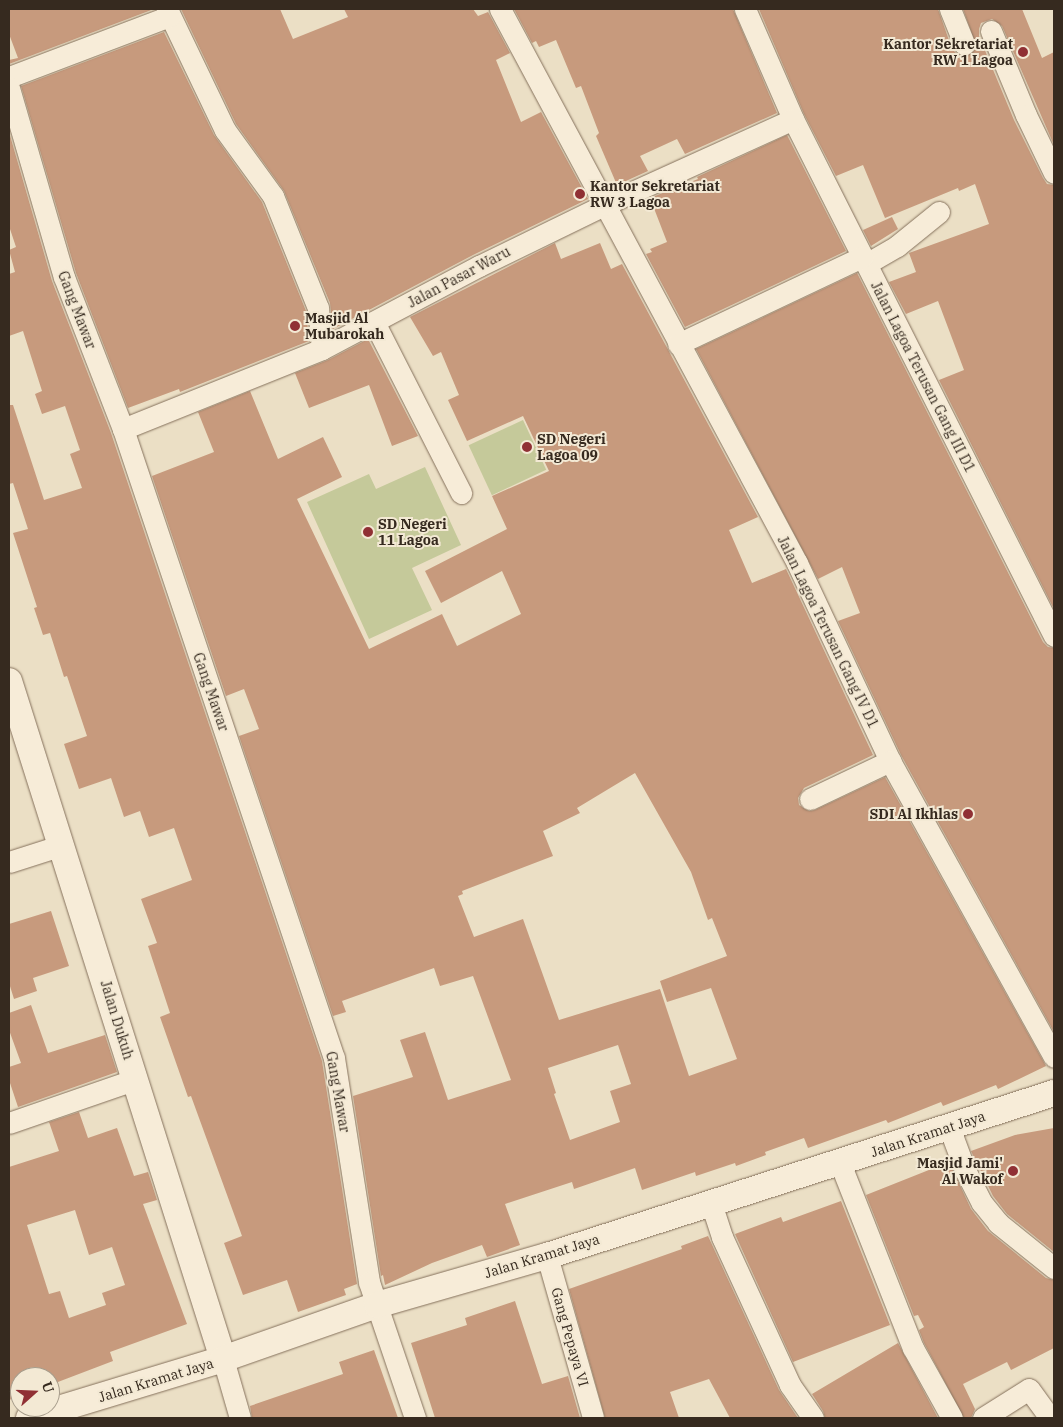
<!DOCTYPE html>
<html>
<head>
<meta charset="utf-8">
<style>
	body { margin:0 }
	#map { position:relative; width:1063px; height:1427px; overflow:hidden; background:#ebdfc5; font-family:"IBM Plex Serif",serif }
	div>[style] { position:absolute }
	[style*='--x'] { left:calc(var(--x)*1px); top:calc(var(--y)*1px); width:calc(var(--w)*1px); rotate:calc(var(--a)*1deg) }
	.green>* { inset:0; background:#c5c99a; transform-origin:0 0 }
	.building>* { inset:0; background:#c79a7d }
	.roads { filter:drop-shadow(0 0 1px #85715c) drop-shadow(0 0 1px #85715c) }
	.minor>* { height:21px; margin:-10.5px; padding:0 10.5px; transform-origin:10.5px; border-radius:10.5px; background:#f7ecd8 }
	.tertiary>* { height:26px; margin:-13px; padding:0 13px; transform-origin:13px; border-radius:13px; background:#f7ecd8 }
	.dots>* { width:14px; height:14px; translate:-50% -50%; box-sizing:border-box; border:2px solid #f3e9d4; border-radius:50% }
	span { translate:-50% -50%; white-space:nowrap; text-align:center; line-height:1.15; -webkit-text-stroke:4px #f3e9d4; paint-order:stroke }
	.poi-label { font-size:14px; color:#362a1f; font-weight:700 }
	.right { translate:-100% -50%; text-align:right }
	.left { translate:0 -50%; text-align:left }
	.street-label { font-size:14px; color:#362a1f }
	.frame { position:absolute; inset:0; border:10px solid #362a1f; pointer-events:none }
	.north { position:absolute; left:10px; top:1367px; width:50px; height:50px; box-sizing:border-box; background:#f3e9d4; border:1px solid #a79d8c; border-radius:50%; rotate:70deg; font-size:14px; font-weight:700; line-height:20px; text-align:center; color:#362a1f }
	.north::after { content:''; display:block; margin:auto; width:18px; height:22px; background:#903034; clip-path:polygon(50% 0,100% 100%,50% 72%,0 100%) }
</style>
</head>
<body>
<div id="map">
	<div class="green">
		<i style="left:523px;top:420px;width:55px;height:60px;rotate:65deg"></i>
		<i style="clip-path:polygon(425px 467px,461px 545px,412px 568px,432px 610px,369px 639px,307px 502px,369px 474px,376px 489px)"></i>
	</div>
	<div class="building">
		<i style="clip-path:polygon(9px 9px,154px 9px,9px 64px,9px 60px,18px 58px,9px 34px)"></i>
		<i style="clip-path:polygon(181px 9px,280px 9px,293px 39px,348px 17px,344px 9px,473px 9px,478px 16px,488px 12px,510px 53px,496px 60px,521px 122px,541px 112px,588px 199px,473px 255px,333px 329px,330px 303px,284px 191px,236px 124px)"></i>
		<i style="clip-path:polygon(514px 9px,733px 9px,777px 113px,685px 154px,677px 139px,640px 156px,648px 171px,617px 185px,596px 136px,599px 133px,581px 86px,576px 88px,556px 40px,539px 47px,536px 41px,532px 43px)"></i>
		<i style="clip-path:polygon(759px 9px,938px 9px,952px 49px,957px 54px,963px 56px,973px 52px,976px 45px,963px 9px,1022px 9px,1042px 58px,1054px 52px,1054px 145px,1002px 26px,992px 19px,981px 23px,979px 29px,979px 36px,1014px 120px,1043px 178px,1047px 184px,1054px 185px,1054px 609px,939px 380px,964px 370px,938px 301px,906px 314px,889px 282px,916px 272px,909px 253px,989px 224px,975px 184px,959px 191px,958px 188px,885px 218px,863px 165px,836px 176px,804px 114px)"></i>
		<i style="clip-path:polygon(164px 32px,214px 135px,262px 202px,306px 311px,309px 341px,180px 392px,179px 389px,128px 408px,76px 273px,21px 86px)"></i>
		<i style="clip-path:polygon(9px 132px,52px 281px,111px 433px,322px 1061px,357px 1284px,344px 1289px,346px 1295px,298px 1312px,287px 1280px,243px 1295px,224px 1243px,242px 1236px,191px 1096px,188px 1097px,160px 1017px,170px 1013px,148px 946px,157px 943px,141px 899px,192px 880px,174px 828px,149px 837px,140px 811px,124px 817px,111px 778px,79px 789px,64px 744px,87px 736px,67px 676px,64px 677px,50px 633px,43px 635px,34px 608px,37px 607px,13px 533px,28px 529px,13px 483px,9px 484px,9px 405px,13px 405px,44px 500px,82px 488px,70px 454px,80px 450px,65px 406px,42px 414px,35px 394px,42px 391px,23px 331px,9px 336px,9px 274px,15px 272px,9px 250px,16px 247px,9px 226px)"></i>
		<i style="clip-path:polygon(787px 135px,846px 251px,685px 327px,646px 254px,652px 252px,650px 249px,667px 242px,650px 198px,698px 179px,697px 177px)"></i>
		<i style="clip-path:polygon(892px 217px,898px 229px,871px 246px,863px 230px)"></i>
		<i style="clip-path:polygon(evenodd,555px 243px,561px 259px,600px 243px,611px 269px,622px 264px,758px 517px,729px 530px,752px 583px,786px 569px,873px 755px,804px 788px,798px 798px,799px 805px,809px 811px,815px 810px,885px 777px,1046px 1066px,998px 1089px,996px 1085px,943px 1106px,941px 1102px,888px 1123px,886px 1120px,808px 1148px,804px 1138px,765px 1152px,766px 1155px,736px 1166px,735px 1163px,696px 1176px,695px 1172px,642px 1190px,635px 1168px,574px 1189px,572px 1182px,505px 1204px,520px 1245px,487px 1257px,482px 1245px,432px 1263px,385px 1285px,383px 1275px,381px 1276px,353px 1096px,413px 1077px,400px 1040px,425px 1032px,448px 1100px,511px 1080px,473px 976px,440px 986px,434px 968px,342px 1001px,346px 1012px,333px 1016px,239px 736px,259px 729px,244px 689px,226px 696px,152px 476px,214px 452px,198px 412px,250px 391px,278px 459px,323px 437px,342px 477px,297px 499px,369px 649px,442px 614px,457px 646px,521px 614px,502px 571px,441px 603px,425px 571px,507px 529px,492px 496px,549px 471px,523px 416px,467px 441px,448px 400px,459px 395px,441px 352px,433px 356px,410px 317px,555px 243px,635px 773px,691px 872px,708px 920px,712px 918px,727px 956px,660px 981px,667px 1002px,711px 988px,737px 1059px,689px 1076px,660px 989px,559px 1020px,523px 919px,474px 937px,458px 896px,463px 894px,462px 891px,553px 856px,543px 831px,580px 813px,577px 808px,635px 773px,555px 243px,618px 1045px,631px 1084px,610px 1091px,620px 1122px,570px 1140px,554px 1094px,556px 1093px,548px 1068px,618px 1045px)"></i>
		<i style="clip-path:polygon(857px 273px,1043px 642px,1048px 647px,1054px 648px,1054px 1032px,901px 755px,838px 621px,860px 613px,842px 567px,818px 579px,696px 349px)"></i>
		<i style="clip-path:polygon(368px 339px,418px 436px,392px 446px,369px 385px,309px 408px,295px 373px,328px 360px)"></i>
		<i style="clip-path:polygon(51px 911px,69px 966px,33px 978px,37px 991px,14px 999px,9px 983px,9px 924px)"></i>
		<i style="clip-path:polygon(31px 1005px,48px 1053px,105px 1035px,117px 1072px,18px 1107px,9px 1080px,9px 1067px,21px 1063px,9px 1030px,9px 1013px)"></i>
		<i style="clip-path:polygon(evenodd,79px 1112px,88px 1138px,117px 1128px,134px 1176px,148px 1172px,157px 1200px,143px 1204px,187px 1324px,110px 1352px,113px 1361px,50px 1385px,50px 1377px,20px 1377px,20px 1396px,9px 1400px,9px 1167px,59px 1151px,49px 1122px,79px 1112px,75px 1210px,89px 1255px,112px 1247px,125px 1285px,102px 1293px,106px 1305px,69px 1318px,60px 1291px,49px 1294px,27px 1225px,75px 1210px)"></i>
		<i style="clip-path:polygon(1054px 1128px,1054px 1252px,1007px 1214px,993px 1196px,971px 1151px,1015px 1135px)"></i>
		<i style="clip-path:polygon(949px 1162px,971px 1209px,988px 1231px,1046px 1278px,1054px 1280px,1054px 1348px,1011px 1370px,1007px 1362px,963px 1384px,975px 1409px,971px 1418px,964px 1418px,924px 1343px,919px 1330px,924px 1327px,918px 1315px,914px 1316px,866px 1195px)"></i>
		<i style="clip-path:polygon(841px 1201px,890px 1325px,793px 1362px,735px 1234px,781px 1217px,783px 1222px)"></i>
		<i style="clip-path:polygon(708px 1236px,779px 1390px,798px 1418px,730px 1418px,709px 1379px,670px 1392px,679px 1418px,605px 1418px,569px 1289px,682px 1249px,681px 1246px)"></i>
		<i style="clip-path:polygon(515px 1301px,542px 1384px,568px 1376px,580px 1418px,435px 1418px,411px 1343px,467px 1325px,465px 1318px)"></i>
		<i style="clip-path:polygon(898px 1343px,938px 1418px,825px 1418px,823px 1411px,812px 1394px)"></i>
		<i style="clip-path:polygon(374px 1350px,398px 1418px,252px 1418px,250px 1406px,343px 1374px,339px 1362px)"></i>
	</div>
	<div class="roads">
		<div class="minor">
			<i style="--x:167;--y:9;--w:134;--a:64.4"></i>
			<i style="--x:225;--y:130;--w:82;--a:54"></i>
			<i style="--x:273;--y:196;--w:121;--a:68.1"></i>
			<i style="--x:318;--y:308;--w:41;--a:84.4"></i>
			<i style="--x:500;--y:9;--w:629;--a:61.8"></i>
			<i style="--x:797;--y:563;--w:219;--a:64.8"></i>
			<i style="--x:890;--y:761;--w:338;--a:61"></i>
			<i style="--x:745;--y:9;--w:120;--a:66.4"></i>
			<i style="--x:793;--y:119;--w:579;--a:63.21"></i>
			<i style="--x:950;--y:9;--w:38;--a:68"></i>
			<i style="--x:991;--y:31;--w:91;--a:67.4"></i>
			<i style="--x:1026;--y:115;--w:64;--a:64.2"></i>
			<i style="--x:9;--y:77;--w:172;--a:-20.8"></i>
			<i style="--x:9;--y:88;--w:197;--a:73.8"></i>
			<i style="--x:64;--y:277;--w:163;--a:68.8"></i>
			<i style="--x:123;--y:429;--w:663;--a:71.46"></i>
			<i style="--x:334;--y:1058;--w:227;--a:81.1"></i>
			<i style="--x:369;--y:1282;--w:144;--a:71.3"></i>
			<i style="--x:866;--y:264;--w:36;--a:-30"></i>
			<i style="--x:897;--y:246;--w:54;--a:-39"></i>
			<i style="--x:374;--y:322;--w:192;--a:63"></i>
			<i style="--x:678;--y:344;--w:204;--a:-25.3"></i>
			<i style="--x:123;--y:429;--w:214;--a:-21.9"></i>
			<i style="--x:322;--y:349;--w:178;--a:-27.9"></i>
			<i style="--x:479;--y:266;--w:141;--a:-26"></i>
			<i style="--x:606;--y:204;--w:205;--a:-24.4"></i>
			<i style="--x:810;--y:799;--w:89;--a:-25.4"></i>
			<i style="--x:9;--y:862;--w:56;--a:-17.8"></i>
			<i style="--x:9;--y:1123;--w:134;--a:-19.1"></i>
			<i style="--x:949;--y:1127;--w:46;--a:69.6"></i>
			<i style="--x:965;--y:1170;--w:37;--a:63"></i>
			<i style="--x:982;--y:1203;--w:26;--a:51"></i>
			<i style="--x:998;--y:1223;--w:72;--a:38.8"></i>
			<i style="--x:840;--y:1163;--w:199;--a:68.5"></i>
			<i style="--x:913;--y:1348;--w:80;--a:60.9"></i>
			<i style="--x:711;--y:1203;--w:36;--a:72"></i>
			<i style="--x:722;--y:1237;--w:163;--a:65.3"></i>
			<i style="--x:790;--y:1385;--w:40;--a:55.1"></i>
			<i style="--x:547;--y:1256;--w:168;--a:74.1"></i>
			<i style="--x:223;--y:1359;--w:61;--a:73.9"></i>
			<i style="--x:983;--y:1418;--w:54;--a:-32.2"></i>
			<i style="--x:1029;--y:1389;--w:36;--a:54"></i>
		</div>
		<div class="tertiary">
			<i style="--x:9;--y:681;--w:711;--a:72.48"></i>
			<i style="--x:29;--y:1418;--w:203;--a:-16.9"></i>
			<i style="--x:223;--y:1359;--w:163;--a:-19.3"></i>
			<i style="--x:377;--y:1305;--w:177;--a:-16.1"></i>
			<i style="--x:547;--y:1256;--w:533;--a:-17.82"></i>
		</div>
	</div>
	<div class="dots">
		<i style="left:1023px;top:52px;background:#903034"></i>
		<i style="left:580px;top:194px;background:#903034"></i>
		<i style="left:295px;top:326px;background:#903034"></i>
		<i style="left:527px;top:447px;background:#903034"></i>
		<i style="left:368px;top:532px;background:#903034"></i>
		<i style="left:968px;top:814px;background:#903034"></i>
		<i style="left:1013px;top:1171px;background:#903034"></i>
	</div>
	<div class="poi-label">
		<span class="right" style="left:1013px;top:52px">Kantor Sekretariat<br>RW 1 Lagoa</span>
		<span class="left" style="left:590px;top:194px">Kantor Sekretariat<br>RW 3 Lagoa</span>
		<span class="left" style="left:305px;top:326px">Masjid Al<br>Mubarokah</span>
		<span class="left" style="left:537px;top:447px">SD Negeri<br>Lagoa 09</span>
		<span class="left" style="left:378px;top:532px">SD Negeri<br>11 Lagoa</span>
		<span class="right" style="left:958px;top:814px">SDI Al Ikhlas</span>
		<span class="right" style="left:1003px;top:1171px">Masjid Jami'<br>Al Wakof</span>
	</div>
	<div class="street-label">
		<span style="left:459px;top:277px;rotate:-28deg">Jalan Pasar Waru</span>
		<span style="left:77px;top:310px;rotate:69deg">Gang Mawar</span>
		<span style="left:923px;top:377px;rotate:63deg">Jalan Lagoa Terusan Gang III D1</span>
		<span style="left:828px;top:632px;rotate:64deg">Jalan Lagoa Terusan Gang IV D1</span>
		<span style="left:211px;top:692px;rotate:71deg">Gang Mawar</span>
		<span style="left:117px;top:1020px;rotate:73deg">Jalan Dukuh</span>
		<span style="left:338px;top:1092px;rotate:80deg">Gang Mawar</span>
		<span style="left:928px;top:1134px;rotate:-18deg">Jalan Kramat Jaya</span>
		<span style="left:542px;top:1256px;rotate:-17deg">Jalan Kramat Jaya</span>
		<span style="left:570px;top:1337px;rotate:74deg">Gang Pepaya VI</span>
		<span style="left:156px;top:1380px;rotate:-17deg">Jalan Kramat Jaya</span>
	</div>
	<div class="frame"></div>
	<div class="north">U</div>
</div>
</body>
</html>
